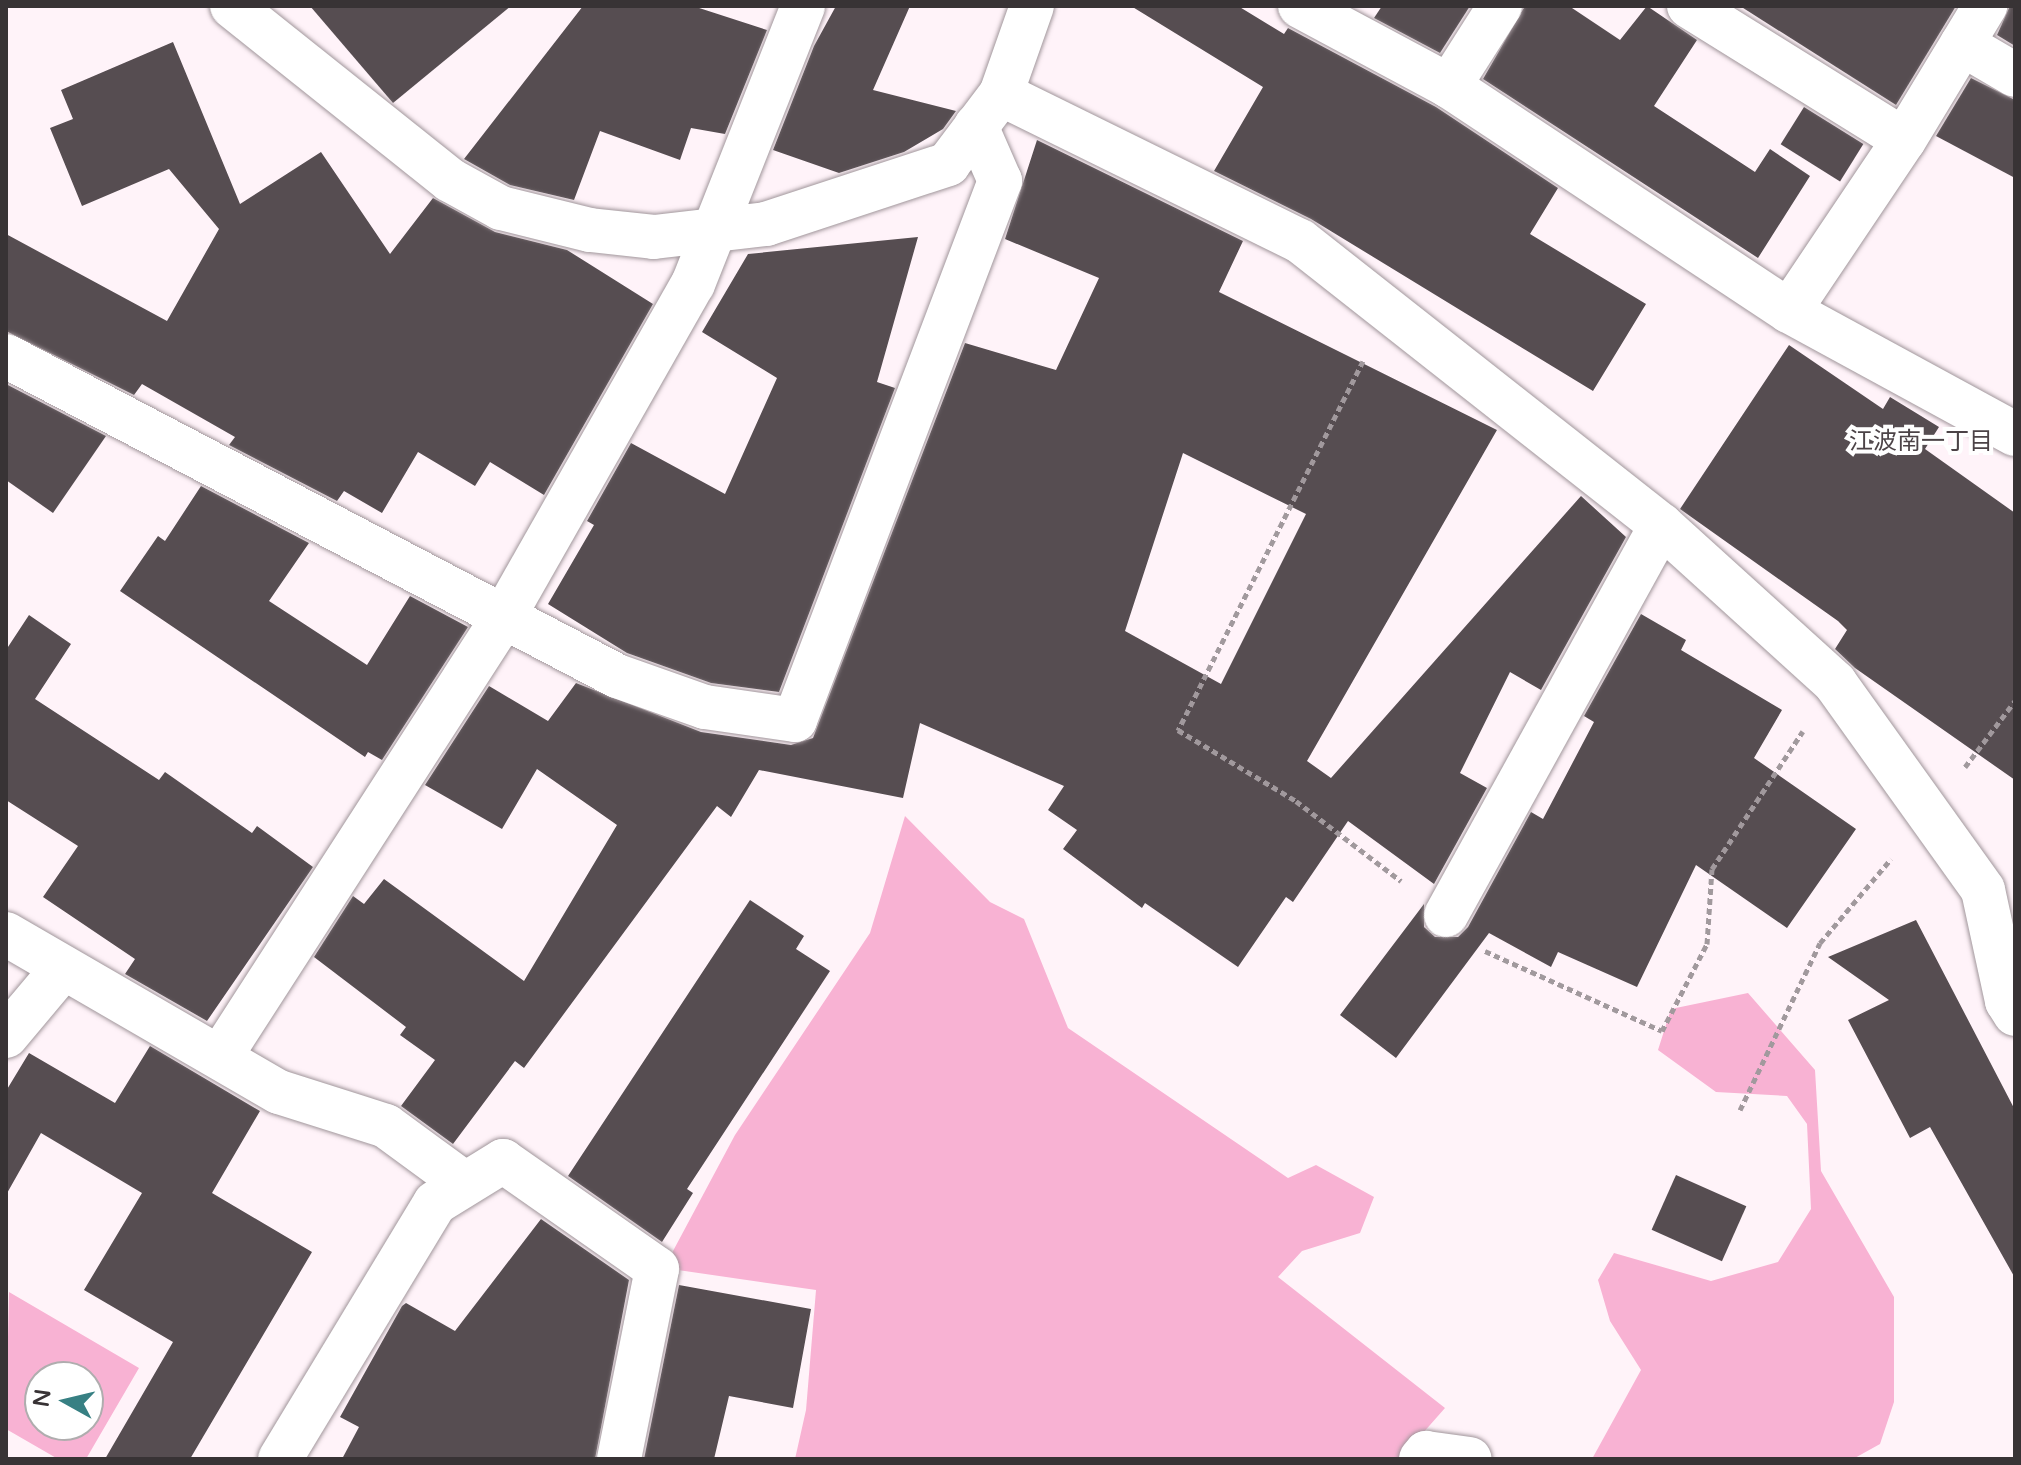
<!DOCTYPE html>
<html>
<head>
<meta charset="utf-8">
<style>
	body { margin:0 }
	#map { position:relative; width:2021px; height:1465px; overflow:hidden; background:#fff3f9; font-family:"Varela Round","Noto Sans JP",sans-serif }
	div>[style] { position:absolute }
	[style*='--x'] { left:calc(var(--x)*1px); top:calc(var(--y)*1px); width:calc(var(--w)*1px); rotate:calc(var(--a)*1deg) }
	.green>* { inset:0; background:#f8b2d3 }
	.building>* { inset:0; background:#564d51; transform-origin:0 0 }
	.path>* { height:5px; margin-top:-2.5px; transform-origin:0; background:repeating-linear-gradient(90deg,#a1999d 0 6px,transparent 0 10px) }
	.roads { filter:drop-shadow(0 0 2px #a1969b) drop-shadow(0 0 2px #a1969b) }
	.minor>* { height:44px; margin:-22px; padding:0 22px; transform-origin:22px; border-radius:22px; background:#fff }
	span { translate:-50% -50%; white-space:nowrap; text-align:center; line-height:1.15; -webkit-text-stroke:8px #fff; paint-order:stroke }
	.neighbourhood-label { font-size:24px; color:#4c4347 }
	.frame { position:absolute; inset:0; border:8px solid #383335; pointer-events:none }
	.north { position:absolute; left:24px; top:1361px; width:80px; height:80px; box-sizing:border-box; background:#fff; border:2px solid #afadae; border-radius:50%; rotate:278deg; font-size:22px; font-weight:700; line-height:32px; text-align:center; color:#383335 }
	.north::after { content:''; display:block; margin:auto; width:28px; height:36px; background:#378083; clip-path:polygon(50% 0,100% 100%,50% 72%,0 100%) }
</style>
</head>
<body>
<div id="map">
	<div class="green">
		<i style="clip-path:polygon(905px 816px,990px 902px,1024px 919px,1068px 1028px,1288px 1178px,1316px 1165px,1374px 1197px,1360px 1233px,1302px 1251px,1278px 1277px,1445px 1408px,1400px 1459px,795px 1459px,806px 1410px,816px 1290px,671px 1269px,673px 1251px,735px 1135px,870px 933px)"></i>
		<i style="clip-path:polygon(1748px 993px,1815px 1070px,1821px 1171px,1894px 1297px,1894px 1402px,1880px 1444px,1853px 1459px,1592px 1459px,1641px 1370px,1610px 1321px,1598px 1280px,1614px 1253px,1711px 1281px,1778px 1262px,1811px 1209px,1807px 1124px,1787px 1096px,1716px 1092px,1658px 1050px,1671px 1009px)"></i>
		<i style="clip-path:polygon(evenodd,9px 1292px,139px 1368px,86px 1459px,58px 1459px,6px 1429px,9px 1292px,40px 1377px,88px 1377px,88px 1425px,40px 1425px,40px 1377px)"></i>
	</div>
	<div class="building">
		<i style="clip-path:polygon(310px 6px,511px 6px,393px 103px)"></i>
		<i style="clip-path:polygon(583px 6px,693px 6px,767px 30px,725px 134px,691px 128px,680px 160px,600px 131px,574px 200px,510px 185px,464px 159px)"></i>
		<i style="clip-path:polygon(836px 6px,910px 6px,873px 90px,956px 111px,943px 129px,904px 152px,839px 173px,773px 150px,814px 46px)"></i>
		<i style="clip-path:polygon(1131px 6px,1238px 6px,1284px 34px,1288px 28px,1436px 107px,1558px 188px,1530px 234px,1646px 304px,1593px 391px,1311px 219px,1214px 171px,1263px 87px)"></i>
		<i style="clip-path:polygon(1382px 6px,1470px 6px,1440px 53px,1374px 18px)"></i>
		<i style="clip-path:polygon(1525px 6px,1569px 6px,1620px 40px,1647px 6px,1697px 40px,1654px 106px,1755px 172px,1770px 149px,1810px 176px,1758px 258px,1483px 79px)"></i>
		<i style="clip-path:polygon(1740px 6px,1956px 6px,1896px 105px)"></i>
		<i style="clip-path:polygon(2010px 6px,2015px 6px,2015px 46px,1997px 35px)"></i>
		<i style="clip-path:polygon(173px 42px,240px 204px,321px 152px,390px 254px,433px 198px,495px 232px,567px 250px,653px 304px,544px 495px,490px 462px,475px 486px,418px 452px,382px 513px,344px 491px,337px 501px,229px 445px,235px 437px,142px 384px,134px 395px,6px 331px,6px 234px,167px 321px,219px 229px,169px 169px,82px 206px,50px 128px,73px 119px,61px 90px)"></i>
		<i style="clip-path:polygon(1971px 78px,2015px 100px,2015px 178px,1936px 136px)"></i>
		<i style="left:1804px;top:107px;width:70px;height:44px;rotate:32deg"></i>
		<i style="clip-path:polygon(evenodd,1037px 140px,1243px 241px,1219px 292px,1497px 430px,1307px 761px,1331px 778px,1581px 496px,1626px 537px,1541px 690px,1510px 672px,1460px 773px,1487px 788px,1434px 884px,1348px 821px,1293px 902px,1286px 897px,1238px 967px,1145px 903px,1142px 908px,1063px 849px,1077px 830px,1048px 810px,1064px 786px,920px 723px,903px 798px,759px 770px,731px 817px,717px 806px,524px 1068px,515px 1061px,453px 1144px,401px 1106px,435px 1060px,400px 1035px,406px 1027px,314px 957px,353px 896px,364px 904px,384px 879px,524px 981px,617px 825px,537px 769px,502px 829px,425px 785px,489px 686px,548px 721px,576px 683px,701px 732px,791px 745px,813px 738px,965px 343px,1056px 370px,1099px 278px,1005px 239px,1037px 140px,1183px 453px,1306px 514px,1221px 684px,1125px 631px,1183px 453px)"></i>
		<i style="clip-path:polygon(918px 237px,877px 382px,895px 388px,779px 692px,711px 683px,627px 653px,548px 604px,594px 525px,587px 521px,631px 443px,725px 494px,777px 378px,702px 332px,748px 254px)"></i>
		<i style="clip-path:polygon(1789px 345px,1883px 409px,1890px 397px,1939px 427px,1925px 449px,2015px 513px,2015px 780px,1855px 668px,1835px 649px,1847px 630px,1838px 621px,1680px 509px)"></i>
		<i style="clip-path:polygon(6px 384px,106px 436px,53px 513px,6px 480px)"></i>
		<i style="clip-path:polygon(201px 486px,309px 543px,269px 601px,367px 665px,410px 596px,468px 627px,382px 760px,368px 752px,365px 757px,120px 591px,158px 536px,165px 541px)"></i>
		<i style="clip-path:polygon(1641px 614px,1686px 640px,1681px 650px,1782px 710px,1754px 758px,1856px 829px,1787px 928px,1696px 865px,1637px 987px,1558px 952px,1551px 967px,1489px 933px,1396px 1058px,1340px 1015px,1424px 904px,1424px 927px,1435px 937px,1458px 937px,1468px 927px,1531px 812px,1543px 819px,1594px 722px,1584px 716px)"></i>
		<i style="clip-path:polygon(29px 615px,71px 644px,35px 699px,159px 780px,165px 772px,252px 833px,257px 826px,313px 867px,207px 1021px,125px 974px,135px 959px,43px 897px,78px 846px,6px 800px,6px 650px)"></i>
		<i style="clip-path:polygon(750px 900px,804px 936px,796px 949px,830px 971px,687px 1189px,693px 1193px,662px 1242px,568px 1176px)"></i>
		<i style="clip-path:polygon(1916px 920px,2015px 1110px,2015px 1278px,1930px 1127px,1910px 1138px,1848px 1020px,1889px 1000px,1828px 957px)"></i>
		<i style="clip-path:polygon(150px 1046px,260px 1111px,212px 1193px,312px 1252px,190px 1459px,105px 1459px,173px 1342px,84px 1290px,142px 1193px,41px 1133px,6px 1195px,6px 1091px,29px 1053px,115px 1103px)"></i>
		<i style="left:1676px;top:1175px;width:77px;height:60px;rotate:24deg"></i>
		<i style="clip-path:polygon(541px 1219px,629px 1280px,595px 1459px,342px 1459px,359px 1427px,340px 1417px,402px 1306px,406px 1303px,455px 1331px)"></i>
		<i style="clip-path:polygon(679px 1285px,811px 1309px,793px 1408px,729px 1396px,714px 1459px,644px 1459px)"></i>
	</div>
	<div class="path">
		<i style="--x:1363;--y:361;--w:413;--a:116.6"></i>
		<i style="--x:1178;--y:730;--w:138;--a:31"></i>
		<i style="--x:1296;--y:801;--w:132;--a:37.3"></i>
		<i style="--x:1965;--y:767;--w:83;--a:-52.9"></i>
		<i style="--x:1485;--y:951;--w:194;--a:24.3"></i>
		<i style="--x:1662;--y:1031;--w:98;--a:-62.7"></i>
		<i style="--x:1707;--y:944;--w:75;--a:-86.2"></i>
		<i style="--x:1712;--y:869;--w:165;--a:-56.6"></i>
		<i style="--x:1740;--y:1110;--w:185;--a:-64.4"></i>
		<i style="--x:1820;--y:943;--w:110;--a:-49.8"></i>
	</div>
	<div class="roads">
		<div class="minor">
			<i style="--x:232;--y:6;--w:279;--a:38.6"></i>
			<i style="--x:450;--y:180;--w:58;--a:28.8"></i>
			<i style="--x:501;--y:208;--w:92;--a:13.9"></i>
			<i style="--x:590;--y:230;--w:64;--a:6.2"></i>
			<i style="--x:654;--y:237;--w:113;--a:-6.6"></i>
			<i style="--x:766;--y:224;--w:192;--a:-18.2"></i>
			<i style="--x:948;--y:164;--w:88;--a:-52.9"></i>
			<i style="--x:1001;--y:94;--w:93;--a:-70.6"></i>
			<i style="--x:1300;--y:6;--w:169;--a:28.2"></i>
			<i style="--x:1449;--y:86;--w:408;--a:33.5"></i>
			<i style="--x:1789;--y:311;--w:257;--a:28.6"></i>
			<i style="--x:1689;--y:6;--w:253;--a:31.9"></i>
			<i style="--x:1962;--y:44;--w:61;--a:30.3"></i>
			<i style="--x:1449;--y:86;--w:95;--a:-57.5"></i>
			<i style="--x:1001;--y:94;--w:333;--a:26.2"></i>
			<i style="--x:1300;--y:241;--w:459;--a:38.2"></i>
			<i style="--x:1661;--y:525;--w:235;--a:42.2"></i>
			<i style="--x:1835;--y:683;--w:254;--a:54.4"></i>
			<i style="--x:1983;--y:890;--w:114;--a:77.8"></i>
			<i style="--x:2007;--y:1001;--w:15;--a:58"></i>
			<i style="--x:1789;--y:311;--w:206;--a:-56.1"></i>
			<i style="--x:1904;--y:140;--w:157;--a:-58.8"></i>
			<i style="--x:6;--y:356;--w:690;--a:27.64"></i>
			<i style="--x:617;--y:676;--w:93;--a:19.4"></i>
			<i style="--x:705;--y:707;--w:91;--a:8.2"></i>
			<i style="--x:795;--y:720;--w:577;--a:-69.18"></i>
			<i style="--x:1000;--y:181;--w:60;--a:-113.6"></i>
			<i style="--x:1446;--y:915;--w:445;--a:-61.1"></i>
			<i style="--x:6;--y:934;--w:315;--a:30.1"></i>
			<i style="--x:279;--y:1092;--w:112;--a:17.6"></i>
			<i style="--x:386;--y:1126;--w:97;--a:36.2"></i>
			<i style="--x:6;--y:1036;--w:89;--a:-50"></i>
			<i style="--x:220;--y:1057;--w:522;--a:-57.19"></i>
			<i style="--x:503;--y:618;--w:384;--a:-60.4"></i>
			<i style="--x:693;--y:284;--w:299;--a:-68.4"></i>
			<i style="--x:280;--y:1459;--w:299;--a:-58.8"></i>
			<i style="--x:435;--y:1203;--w:80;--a:-31.7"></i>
			<i style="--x:503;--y:1161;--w:188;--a:35"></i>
			<i style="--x:657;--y:1269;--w:194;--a:101.3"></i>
			<i style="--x:1421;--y:1459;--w:8;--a:-50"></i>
			<i style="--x:1426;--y:1453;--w:44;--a:7.8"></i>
		</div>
	</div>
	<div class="neighbourhood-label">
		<span style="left:1921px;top:442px">江波南一丁目</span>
	</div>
	<div class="frame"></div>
	<div class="north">N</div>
</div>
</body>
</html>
